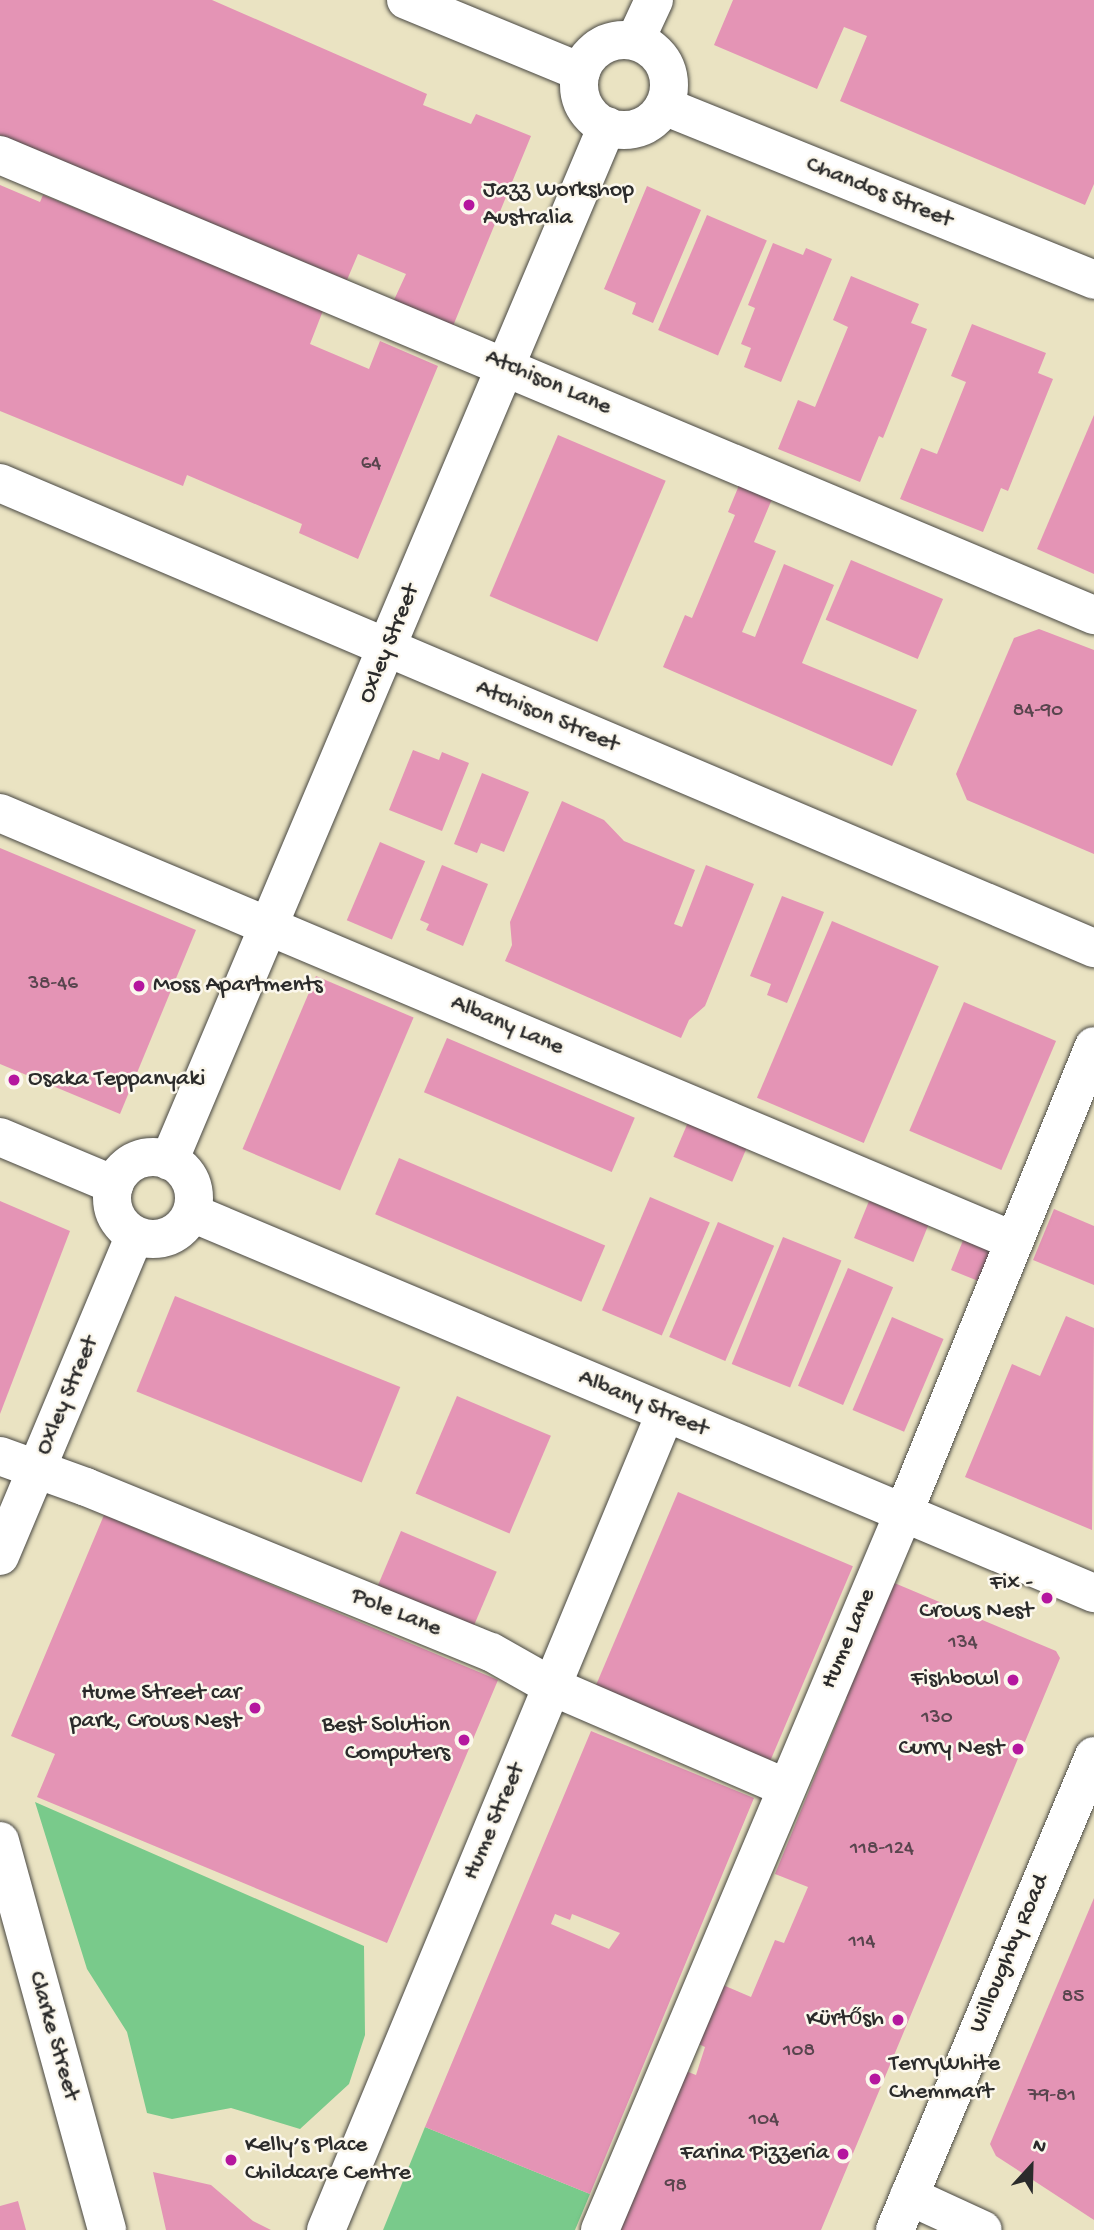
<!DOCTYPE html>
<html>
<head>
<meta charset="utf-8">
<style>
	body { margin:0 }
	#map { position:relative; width:1094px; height:2230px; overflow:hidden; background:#eae3c2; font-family:"Gochi Hand",sans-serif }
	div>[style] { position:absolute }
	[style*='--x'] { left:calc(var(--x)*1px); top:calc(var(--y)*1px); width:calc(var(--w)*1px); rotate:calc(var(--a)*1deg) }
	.green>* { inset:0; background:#79ca8b }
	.building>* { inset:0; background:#e494b5; transform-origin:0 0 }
	.roads { filter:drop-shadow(0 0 2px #484742) drop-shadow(0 0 2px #484742) }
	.minor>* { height:38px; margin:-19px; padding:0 19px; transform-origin:19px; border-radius:19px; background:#fff }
	.minor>.ring { margin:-19px; padding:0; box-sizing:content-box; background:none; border:38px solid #fff; border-radius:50% }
	.major>* { height:38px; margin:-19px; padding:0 19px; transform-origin:19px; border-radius:19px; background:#fff }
	.major>.ring { margin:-19px; padding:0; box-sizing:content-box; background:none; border:38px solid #fff; border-radius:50% }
	.dots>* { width:19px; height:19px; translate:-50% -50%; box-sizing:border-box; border:4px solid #fbf7ec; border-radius:50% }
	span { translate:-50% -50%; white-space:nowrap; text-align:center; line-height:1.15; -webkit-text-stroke:5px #fbf7ec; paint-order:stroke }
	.number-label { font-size:21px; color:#59454e }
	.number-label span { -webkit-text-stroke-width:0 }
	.poi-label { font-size:24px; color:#2b2b2b }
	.left { translate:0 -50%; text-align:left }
	.right { translate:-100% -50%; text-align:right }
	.street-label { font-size:24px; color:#2b2b2b }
	.north { position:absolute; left:996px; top:2132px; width:70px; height:70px; -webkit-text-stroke:5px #fbf7ec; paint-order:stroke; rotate:22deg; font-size:19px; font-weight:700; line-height:28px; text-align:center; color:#2b2b2b }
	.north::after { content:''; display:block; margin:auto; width:24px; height:32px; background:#2b2b2b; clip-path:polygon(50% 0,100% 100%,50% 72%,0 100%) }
</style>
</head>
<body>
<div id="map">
	<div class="green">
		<i style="clip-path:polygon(35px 1802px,364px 1946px,365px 2035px,349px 2084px,300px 2129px,231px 2108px,172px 2119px,147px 2113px,127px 2032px,87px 1969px)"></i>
		<i style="clip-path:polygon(425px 2127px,590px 2194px,575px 2230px,383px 2230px)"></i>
	</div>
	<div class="building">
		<i style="clip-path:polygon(0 0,212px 0,427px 94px,423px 105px,471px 124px,476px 114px,531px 136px,453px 326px,394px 300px,406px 274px,358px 254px,347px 280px,0 135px)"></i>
		<i style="clip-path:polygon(733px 0,1094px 0,1094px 184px,1085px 205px,840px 101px,867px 36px,844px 27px,817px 89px,714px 45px)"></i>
		<i style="clip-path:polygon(0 185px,40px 202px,43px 195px,324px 308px,310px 344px,369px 369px,380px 341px,438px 366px,358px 559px,299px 533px,302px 524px,187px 475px,183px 486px,0 411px)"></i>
		<i style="clip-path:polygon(647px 186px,701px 210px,653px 323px,632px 314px,636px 303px,604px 289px)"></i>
		<i style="left:707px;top:215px;width:65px;height:125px;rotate:23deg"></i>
		<i style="clip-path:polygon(773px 243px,803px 255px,806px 248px,832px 259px,781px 382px,744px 367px,751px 348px,741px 344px,755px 308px,748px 305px)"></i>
		<i style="clip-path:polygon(851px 276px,919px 304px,911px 323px,927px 329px,883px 438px,879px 436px,860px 482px,778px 449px,798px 400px,815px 407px,848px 327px,833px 320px)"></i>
		<i style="clip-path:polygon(972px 324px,1046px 353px,1038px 373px,1053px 379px,1008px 491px,1001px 488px,983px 532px,900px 499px,921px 448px,937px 454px,966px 382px,951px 376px)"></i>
		<i style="clip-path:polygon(1094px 415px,1094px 574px,1037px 549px)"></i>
		<i style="left:558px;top:435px;width:117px;height:175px;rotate:23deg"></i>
		<i style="clip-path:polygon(742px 478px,775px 492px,754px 542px,776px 551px,742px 632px,755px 637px,784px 564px,834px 585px,802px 663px,917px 710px,892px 766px,663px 667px,685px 615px,692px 618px,735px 515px,728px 512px)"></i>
		<i style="left:851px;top:560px;width:100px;height:65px;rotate:23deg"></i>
		<i style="clip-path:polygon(1039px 629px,1094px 650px,1094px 854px,967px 800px,956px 774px,1014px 638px)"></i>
		<i style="clip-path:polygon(413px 750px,439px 760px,442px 752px,469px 763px,442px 831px,389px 810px)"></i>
		<i style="clip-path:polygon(482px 773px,529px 792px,504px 852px,481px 843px,477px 853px,454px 844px)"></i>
		<i style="clip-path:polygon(562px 801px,604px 820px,624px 841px,695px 870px,674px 924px,682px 927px,706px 865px,754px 884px,705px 1006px,689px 1020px,681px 1038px,505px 961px,512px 945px,510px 922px)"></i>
		<i style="left:380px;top:842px;width:49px;height:85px;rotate:23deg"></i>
		<i style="clip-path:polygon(0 848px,196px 930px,120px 1114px,0 1064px)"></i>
		<i style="clip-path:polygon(442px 865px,488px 884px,463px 946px,426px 930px,429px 924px,420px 920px)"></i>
		<i style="clip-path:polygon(782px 896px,824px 912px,787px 1003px,767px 995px,771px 984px,750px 976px)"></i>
		<i style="left:832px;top:921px;width:116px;height:192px;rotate:23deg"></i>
		<i style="left:316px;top:976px;width:106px;height:188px;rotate:23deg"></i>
		<i style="left:964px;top:1002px;width:100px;height:140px;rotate:23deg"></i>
		<i style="left:447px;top:1038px;width:204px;height:59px;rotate:23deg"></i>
		<i style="left:689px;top:1120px;width:64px;height:40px;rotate:23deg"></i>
		<i style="left:399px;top:1158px;width:224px;height:61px;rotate:23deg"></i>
		<i style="left:650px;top:1197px;width:65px;height:123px;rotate:23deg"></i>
		<i style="clip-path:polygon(0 1201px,70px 1231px,0 1414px)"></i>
		<i style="left:869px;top:1201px;width:64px;height:40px;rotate:22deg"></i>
		<i style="clip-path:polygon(1054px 1209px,1094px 1226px,1094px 1285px,1033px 1260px)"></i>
		<i style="left:718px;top:1222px;width:61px;height:125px;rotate:23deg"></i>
		<i style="left:966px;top:1233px;width:32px;height:40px;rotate:22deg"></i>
		<i style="left:783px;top:1237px;width:63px;height:137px;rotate:22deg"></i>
		<i style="left:848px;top:1268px;width:49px;height:128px;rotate:23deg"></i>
		<i style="left:175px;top:1296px;width:243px;height:103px;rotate:22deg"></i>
		<i style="clip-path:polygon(1066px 1316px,1094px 1328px,1092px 1530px,965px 1477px,1012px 1364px,1040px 1376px)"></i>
		<i style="left:892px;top:1317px;width:56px;height:101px;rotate:23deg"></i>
		<i style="left:457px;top:1396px;width:102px;height:106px;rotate:23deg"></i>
		<i style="left:678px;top:1492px;width:190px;height:213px;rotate:23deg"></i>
		<i style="clip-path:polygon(104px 1515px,498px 1680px,387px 1943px,37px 1797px,55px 1754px,11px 1736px)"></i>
		<i style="left:401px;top:1531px;width:104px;height:63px;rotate:23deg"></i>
		<i style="clip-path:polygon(892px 1582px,1056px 1651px,1060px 1658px,821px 2230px,617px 2230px,683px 2070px,696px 2075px,705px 2047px,690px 2040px,716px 1982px,751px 1997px,775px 1940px,784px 1943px,808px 1887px,775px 1874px,847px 1698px,837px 1694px)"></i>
		<i style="clip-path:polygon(evenodd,591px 1731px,754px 1798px,590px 2194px,425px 2127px,591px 1731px,555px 1914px,570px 1920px,572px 1914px,620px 1933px,609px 1949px,551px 1924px,555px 1914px)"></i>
		<i style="clip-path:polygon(1094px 1898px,1094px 2220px,996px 2156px,990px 2144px)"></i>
		<i style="clip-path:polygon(153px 2172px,211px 2185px,253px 2221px,271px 2230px,166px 2230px)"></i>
		<i style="clip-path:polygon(18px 2201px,26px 2230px,0 2230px,0 2206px)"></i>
	</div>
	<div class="roads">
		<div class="minor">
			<i style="--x:635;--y:41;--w:45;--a:-65.1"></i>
			<i style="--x:0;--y:155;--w:1187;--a:22.81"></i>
			<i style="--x:0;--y:483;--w:1189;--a:23.03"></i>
			<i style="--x:0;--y:813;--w:1101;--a:22.88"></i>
			<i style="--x:0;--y:1137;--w:124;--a:22.8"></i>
			<i class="ring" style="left:112px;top:1157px;width:44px;height:44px"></i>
			<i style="--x:169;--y:1161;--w:1124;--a:-67.06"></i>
			<i style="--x:192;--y:1213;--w:979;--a:22.85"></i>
			<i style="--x:0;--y:1456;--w:91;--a:19.8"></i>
			<i style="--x:86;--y:1487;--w:437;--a:22.2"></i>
			<i style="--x:491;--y:1652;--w:69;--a:29.5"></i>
			<i style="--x:551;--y:1686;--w:254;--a:23.4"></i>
			<i style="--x:0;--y:1556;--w:348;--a:-67.2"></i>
			<i style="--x:0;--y:1841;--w:403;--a:74.6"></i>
			<i style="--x:909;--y:2196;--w:81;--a:24.7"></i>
			<i style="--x:326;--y:2230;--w:884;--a:-67.44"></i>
			<i style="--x:600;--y:2230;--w:780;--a:-67.05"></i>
			<i style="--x:904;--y:1512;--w:503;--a:-67.82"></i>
			<i style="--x:895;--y:2230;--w:514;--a:-67.23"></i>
		</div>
		<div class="major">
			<i style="--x:406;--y:0;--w:189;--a:22.4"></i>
			<i class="ring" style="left:579px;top:40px;width:52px;height:52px"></i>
			<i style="--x:664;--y:106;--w:464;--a:22"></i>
		</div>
	</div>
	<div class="dots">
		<i style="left:469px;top:205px;background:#b5179e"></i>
		<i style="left:139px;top:986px;background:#b5179e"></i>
		<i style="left:14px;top:1080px;background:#b5179e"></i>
		<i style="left:1047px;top:1598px;background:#b5179e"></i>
		<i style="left:1013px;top:1680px;background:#b5179e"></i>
		<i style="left:255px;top:1708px;background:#b5179e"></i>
		<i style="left:464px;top:1740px;background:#b5179e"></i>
		<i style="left:1018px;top:1749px;background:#b5179e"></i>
		<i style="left:898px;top:2020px;background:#b5179e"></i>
		<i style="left:875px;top:2079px;background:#b5179e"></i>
		<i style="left:843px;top:2154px;background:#b5179e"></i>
		<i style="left:231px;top:2160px;background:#b5179e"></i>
	</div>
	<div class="number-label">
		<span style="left:371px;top:465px">64</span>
		<span style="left:1038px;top:712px">84-90</span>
		<span style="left:53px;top:985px">38-46</span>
		<span style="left:963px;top:1644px">134</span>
		<span style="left:937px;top:1719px">130</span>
		<span style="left:882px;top:1850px">118-124</span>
		<span style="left:862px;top:1943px">114</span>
		<span style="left:1073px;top:1998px">85</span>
		<span style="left:799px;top:2052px">108</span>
		<span style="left:1052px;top:2097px">79-81</span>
		<span style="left:764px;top:2121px">104</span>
		<span style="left:676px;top:2187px">98</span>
	</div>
	<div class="poi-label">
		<span class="left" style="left:483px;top:205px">Jazz Workshop<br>Australia</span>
		<span class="left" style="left:153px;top:986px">Moss Apartments</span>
		<span class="left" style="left:28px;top:1080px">Osaka Teppanyaki</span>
		<span class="right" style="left:1033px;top:1598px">Fix -<br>Crows Nest</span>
		<span class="right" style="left:999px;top:1680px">Fishbowl</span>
		<span class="right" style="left:241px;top:1708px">Hume Street car<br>park, Crows Nest</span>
		<span class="right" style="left:450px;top:1740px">Best Solution<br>Computers</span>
		<span class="right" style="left:1004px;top:1749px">Curry Nest</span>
		<span class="right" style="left:884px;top:2020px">Kürtősh</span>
		<span class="left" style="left:889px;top:2079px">TerryWhite<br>Chemmart</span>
		<span class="left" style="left:245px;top:2160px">Kelly’s Place<br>Childcare Centre</span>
		<span class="right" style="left:829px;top:2154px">Farina Pizzeria</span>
	</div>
	<div class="street-label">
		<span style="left:879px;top:193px;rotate:22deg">Chandos Street</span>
		<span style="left:548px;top:383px;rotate:23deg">Atchison Lane</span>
		<span style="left:390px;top:644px;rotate:-68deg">Oxley Street</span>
		<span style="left:547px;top:717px;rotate:23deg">Atchison Street</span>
		<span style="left:507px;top:1026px;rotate:23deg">Albany Lane</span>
		<span style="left:68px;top:1396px;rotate:-67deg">Oxley Street</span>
		<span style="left:643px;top:1404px;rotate:23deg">Albany Street</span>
		<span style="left:396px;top:1613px;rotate:22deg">Pole Lane</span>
		<span style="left:849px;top:1639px;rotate:-67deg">Hume Lane</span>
		<span style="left:495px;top:1822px;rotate:-67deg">Hume Street</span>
		<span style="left:1010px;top:1954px;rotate:-67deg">Willoughby Road</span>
		<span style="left:53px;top:2036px;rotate:74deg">Clarke Street</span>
	</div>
	<div class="north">N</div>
</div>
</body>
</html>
